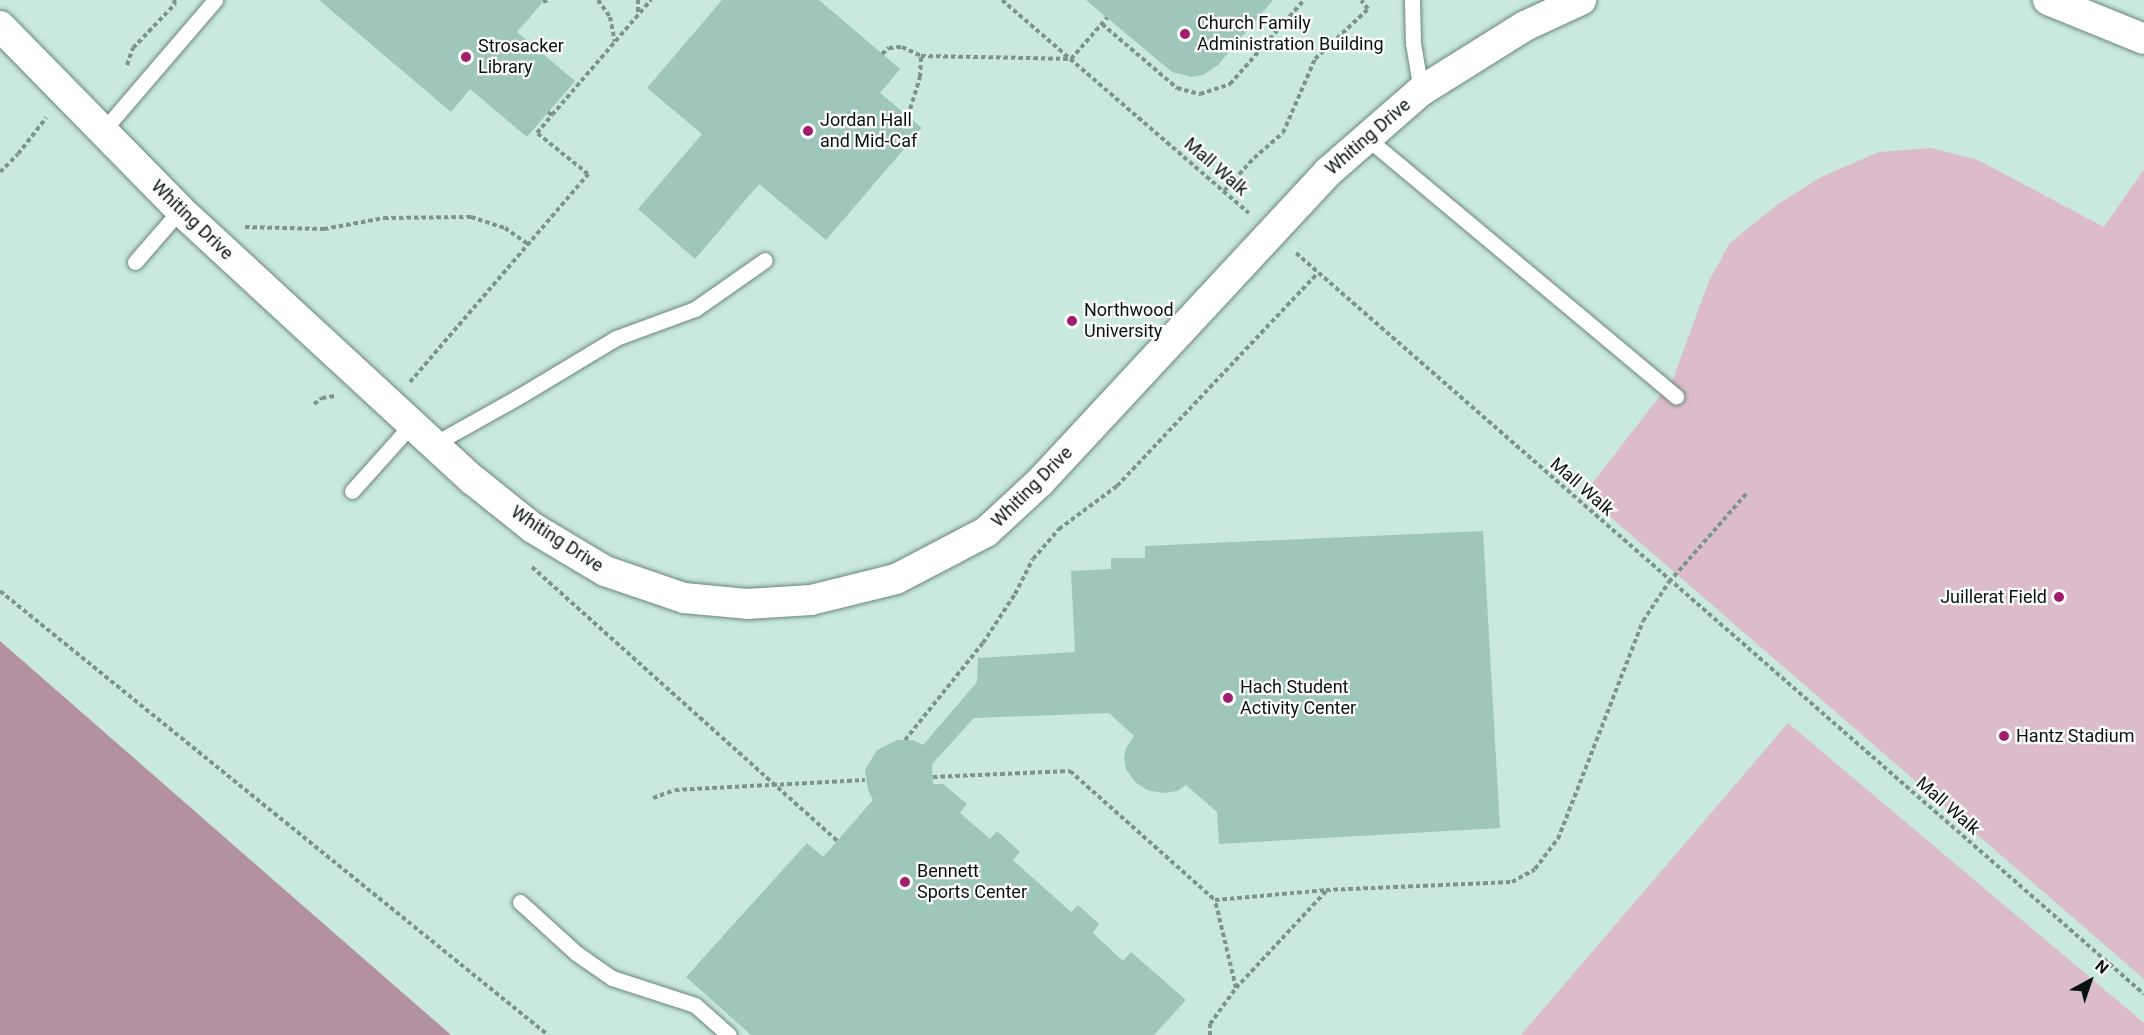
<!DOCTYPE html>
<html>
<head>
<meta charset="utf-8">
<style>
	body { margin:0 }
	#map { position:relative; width:2144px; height:1035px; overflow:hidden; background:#c9e8de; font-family:Roboto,sans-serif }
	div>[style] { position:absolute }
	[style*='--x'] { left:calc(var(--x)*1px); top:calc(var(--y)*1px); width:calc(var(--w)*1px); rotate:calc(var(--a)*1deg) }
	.green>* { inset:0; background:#dcbcca }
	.forest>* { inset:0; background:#b391a0 }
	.building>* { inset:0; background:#9ec6ba }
	.path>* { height:4px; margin-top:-2px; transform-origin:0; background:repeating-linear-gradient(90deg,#7d948d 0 4.5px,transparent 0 7.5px) }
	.roads { filter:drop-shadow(0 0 2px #6a867d) drop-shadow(0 0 2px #6a867d) }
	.service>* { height:15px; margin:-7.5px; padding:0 7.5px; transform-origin:7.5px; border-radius:7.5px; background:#fff }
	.minor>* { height:30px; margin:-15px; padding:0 15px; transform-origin:15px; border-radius:15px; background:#fff }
	.dots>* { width:16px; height:16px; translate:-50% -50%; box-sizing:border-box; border:3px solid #fff; border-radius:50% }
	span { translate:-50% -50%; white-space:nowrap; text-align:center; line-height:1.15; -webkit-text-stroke:4.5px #fff; paint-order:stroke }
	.poi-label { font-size:18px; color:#081310 }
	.left { translate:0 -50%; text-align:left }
	.right { translate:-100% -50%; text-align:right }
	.street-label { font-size:18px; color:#081310 }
	.north { position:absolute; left:2060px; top:951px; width:60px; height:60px; -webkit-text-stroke:4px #fff; paint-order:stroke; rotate:40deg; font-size:16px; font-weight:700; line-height:24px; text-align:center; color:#081310 }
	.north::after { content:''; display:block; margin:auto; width:21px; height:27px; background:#081310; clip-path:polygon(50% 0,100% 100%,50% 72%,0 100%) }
</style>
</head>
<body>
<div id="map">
	<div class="green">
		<i style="clip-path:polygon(1931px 148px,1978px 160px,2104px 227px,2144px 169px,2144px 979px,1584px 494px,1673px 379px,1709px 281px,1730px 243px,1778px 204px,1821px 177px,1879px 152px)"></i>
		<i style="clip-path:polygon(1788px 723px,2144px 1023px,2144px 1035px,1521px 1035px)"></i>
	</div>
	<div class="forest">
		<i style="clip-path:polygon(0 641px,451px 1035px,0 1035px)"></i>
	</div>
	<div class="building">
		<i style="clip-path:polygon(319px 0,541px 0,543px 2px,517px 32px,575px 81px,527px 137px,470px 89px,451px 112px)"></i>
		<i style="clip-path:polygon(722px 0,819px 0,900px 69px,880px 93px,922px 128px,826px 240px,759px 184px,695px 259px,638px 209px,702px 134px,647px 88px)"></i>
		<i style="clip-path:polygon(1086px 0,1273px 0,1218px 65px,1203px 75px,1192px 77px,1172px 72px)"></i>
		<i style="clip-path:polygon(1483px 531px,1500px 828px,1219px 844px,1217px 812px,1186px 785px,1177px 791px,1163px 793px,1147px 790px,1135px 782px,1126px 769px,1124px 758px,1126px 748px,1134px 736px,1109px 713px,974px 718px,932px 764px,933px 784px,943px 784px,967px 804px,960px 813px,990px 839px,997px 831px,1020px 852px,1013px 860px,1071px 912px,1078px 905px,1099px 924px,1093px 933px,1123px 961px,1131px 952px,1186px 1000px,1154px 1035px,751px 1035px,686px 977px,807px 843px,823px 857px,873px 800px,868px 790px,865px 770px,877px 750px,897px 740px,913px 740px,923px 745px,977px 682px,978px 658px,1075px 652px,1071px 571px,1111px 569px,1111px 558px,1145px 558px,1145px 546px)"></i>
	</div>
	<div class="path">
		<i style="--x:598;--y:0;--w:21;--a:55"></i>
		<i style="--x:610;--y:17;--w:25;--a:79"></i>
		<i style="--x:638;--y:0;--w:14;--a:90"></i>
		<i style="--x:1002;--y:0;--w:326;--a:40.8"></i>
		<i style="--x:543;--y:2;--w:5;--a:-22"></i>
		<i style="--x:1102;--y:24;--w:99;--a:40.5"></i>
		<i style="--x:1177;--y:88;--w:24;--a:15"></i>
		<i style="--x:1200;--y:94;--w:32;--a:-18"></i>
		<i style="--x:1230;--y:84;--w:112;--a:-48.6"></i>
		<i style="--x:882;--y:54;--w:9;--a:-41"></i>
		<i style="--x:889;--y:48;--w:13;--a:-4"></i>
		<i style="--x:902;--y:47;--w:21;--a:25"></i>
		<i style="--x:921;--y:56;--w:150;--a:1.1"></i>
		<i style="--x:1071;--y:59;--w:55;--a:-48.7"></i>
		<i style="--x:127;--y:65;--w:18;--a:-71"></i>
		<i style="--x:133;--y:48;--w:61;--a:-46.3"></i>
		<i style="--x:175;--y:4;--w:4;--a:-104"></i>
		<i style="--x:548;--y:112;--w:5;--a:37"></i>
		<i style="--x:552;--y:115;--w:152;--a:-49.3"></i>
		<i style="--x:908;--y:116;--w:41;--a:-72.9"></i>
		<i style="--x:920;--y:77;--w:21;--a:-87"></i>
		<i style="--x:0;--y:172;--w:25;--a:-45"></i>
		<i style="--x:18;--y:154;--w:46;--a:-52.1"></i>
		<i style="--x:1224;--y:191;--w:45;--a:-47.7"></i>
		<i style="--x:1254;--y:158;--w:38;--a:-41"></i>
		<i style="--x:1283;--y:133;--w:81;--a:-66.6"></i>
		<i style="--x:1315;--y:59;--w:73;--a:-43.3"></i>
		<i style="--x:1368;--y:9;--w:11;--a:-128"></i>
		<i style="--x:245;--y:227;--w:79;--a:1.5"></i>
		<i style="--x:324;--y:229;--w:61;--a:-10.4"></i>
		<i style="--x:384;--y:218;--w:87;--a:-0.7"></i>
		<i style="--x:471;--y:217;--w:36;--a:18"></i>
		<i style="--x:505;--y:228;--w:28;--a:35"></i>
		<i style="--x:1296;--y:253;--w:1126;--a:41.15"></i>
		<i style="--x:410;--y:382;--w:274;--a:-49.4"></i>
		<i style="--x:588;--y:174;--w:65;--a:-141.2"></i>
		<i style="--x:537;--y:133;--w:23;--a:-50"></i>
		<i style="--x:314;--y:404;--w:10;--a:-37"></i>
		<i style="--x:322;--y:398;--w:13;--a:-9"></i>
		<i style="--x:532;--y:567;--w:410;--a:41.9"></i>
		<i style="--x:0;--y:591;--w:705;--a:39.02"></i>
		<i style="--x:905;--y:740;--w:124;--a:-51.2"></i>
		<i style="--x:983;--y:643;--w:59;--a:-56.9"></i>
		<i style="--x:1015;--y:594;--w:39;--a:-63"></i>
		<i style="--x:1033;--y:559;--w:40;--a:-49"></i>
		<i style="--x:1059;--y:529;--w:72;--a:-36.6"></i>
		<i style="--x:1117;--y:486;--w:293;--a:-46.7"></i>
		<i style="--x:933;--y:777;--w:137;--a:-2.5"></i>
		<i style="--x:1070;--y:771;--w:194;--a:41.7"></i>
		<i style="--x:653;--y:798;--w:23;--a:-20"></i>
		<i style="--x:675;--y:790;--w:190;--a:-3"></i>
		<i style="--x:1236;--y:988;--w:90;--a:-103.4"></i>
		<i style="--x:1215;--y:900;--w:111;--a:-5.1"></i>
		<i style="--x:1326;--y:890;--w:186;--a:-2.5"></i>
		<i style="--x:1512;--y:882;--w:26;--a:-29"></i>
		<i style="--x:1535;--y:869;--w:38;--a:-53"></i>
		<i style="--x:1558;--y:839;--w:234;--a:-68.7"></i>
		<i style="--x:1643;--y:621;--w:47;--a:-56.3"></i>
		<i style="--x:1669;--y:582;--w:117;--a:-48.8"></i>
		<i style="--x:1210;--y:1035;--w:11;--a:-90"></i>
		<i style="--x:1210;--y:1024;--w:44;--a:-54.2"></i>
		<i style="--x:1236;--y:988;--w:132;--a:-47.1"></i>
	</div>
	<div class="roads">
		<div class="service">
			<i style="--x:1412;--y:0;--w:43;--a:88.7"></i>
			<i style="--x:1413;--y:43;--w:49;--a:80.5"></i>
			<i style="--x:102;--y:132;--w:174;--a:-49.4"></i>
			<i style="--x:1367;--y:138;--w:403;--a:39.9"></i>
			<i style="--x:135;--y:262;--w:69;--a:-49.1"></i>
			<i style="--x:434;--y:444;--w:96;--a:-29.2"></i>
			<i style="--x:518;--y:397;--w:114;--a:-31"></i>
			<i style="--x:616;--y:338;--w:84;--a:-20.2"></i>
			<i style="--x:695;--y:309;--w:85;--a:-35"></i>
			<i style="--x:352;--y:491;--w:90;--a:-48.2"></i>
			<i style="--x:520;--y:902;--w:76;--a:42.3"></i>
			<i style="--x:576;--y:953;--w:44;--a:34.8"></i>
			<i style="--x:612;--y:978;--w:87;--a:18"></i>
			<i style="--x:695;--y:1005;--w:45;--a:41.4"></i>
		</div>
		<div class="minor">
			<i style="--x:2048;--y:0;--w:104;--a:22.1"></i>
			<i style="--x:0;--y:26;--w:257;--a:45.6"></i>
			<i style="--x:180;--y:210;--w:398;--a:42.7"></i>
			<i style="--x:473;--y:480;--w:77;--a:38.7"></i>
			<i style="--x:533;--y:528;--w:84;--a:30.8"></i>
			<i style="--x:605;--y:571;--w:83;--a:18.9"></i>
			<i style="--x:684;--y:598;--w:63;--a:5.4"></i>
			<i style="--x:747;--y:604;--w:64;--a:-3.6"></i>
			<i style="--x:811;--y:600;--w:88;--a:-13.9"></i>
			<i style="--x:896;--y:579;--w:102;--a:-27.6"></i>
			<i style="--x:986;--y:532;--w:74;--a:-42.8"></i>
			<i style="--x:1040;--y:482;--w:423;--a:-47.1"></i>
			<i style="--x:1328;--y:172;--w:123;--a:-41.1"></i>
			<i style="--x:1421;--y:91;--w:123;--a:-32"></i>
			<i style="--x:1525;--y:26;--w:62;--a:-24.9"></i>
		</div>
	</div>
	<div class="dots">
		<i style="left:1185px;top:34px;background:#a11e6d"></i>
		<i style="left:466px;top:57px;background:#a11e6d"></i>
		<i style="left:808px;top:131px;background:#a11e6d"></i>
		<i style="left:1072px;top:321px;background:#a11e6d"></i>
		<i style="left:2059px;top:597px;background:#a11e6d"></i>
		<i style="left:1228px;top:698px;background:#a11e6d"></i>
		<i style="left:2004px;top:736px;background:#a11e6d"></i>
		<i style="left:905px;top:882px;background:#a11e6d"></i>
	</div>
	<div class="poi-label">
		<span class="left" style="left:1197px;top:34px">Church Family<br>Administration Building</span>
		<span class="left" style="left:478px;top:57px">Strosacker<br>Library</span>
		<span class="left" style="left:820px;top:131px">Jordan Hall<br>and Mid-Caf</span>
		<span class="left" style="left:1084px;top:321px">Northwood<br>University</span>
		<span class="right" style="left:2047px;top:597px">Juillerat Field</span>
		<span class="left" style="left:1240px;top:698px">Hach Student<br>Activity Center</span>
		<span class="left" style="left:2016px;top:736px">Hantz Stadium</span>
		<span class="left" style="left:917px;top:882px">Bennett<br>Sports Center</span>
	</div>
	<div class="street-label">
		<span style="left:1368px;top:137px;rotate:-41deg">Whiting Drive</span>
		<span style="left:1216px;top:167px;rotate:41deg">Mall Walk</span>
		<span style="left:192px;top:220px;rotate:44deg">Whiting Drive</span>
		<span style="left:1032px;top:487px;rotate:-45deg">Whiting Drive</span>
		<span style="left:1582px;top:487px;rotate:41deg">Mall Walk</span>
		<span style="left:557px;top:539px;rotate:33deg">Whiting Drive</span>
		<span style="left:1948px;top:806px;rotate:41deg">Mall Walk</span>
	</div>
	<div class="north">N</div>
</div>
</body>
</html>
